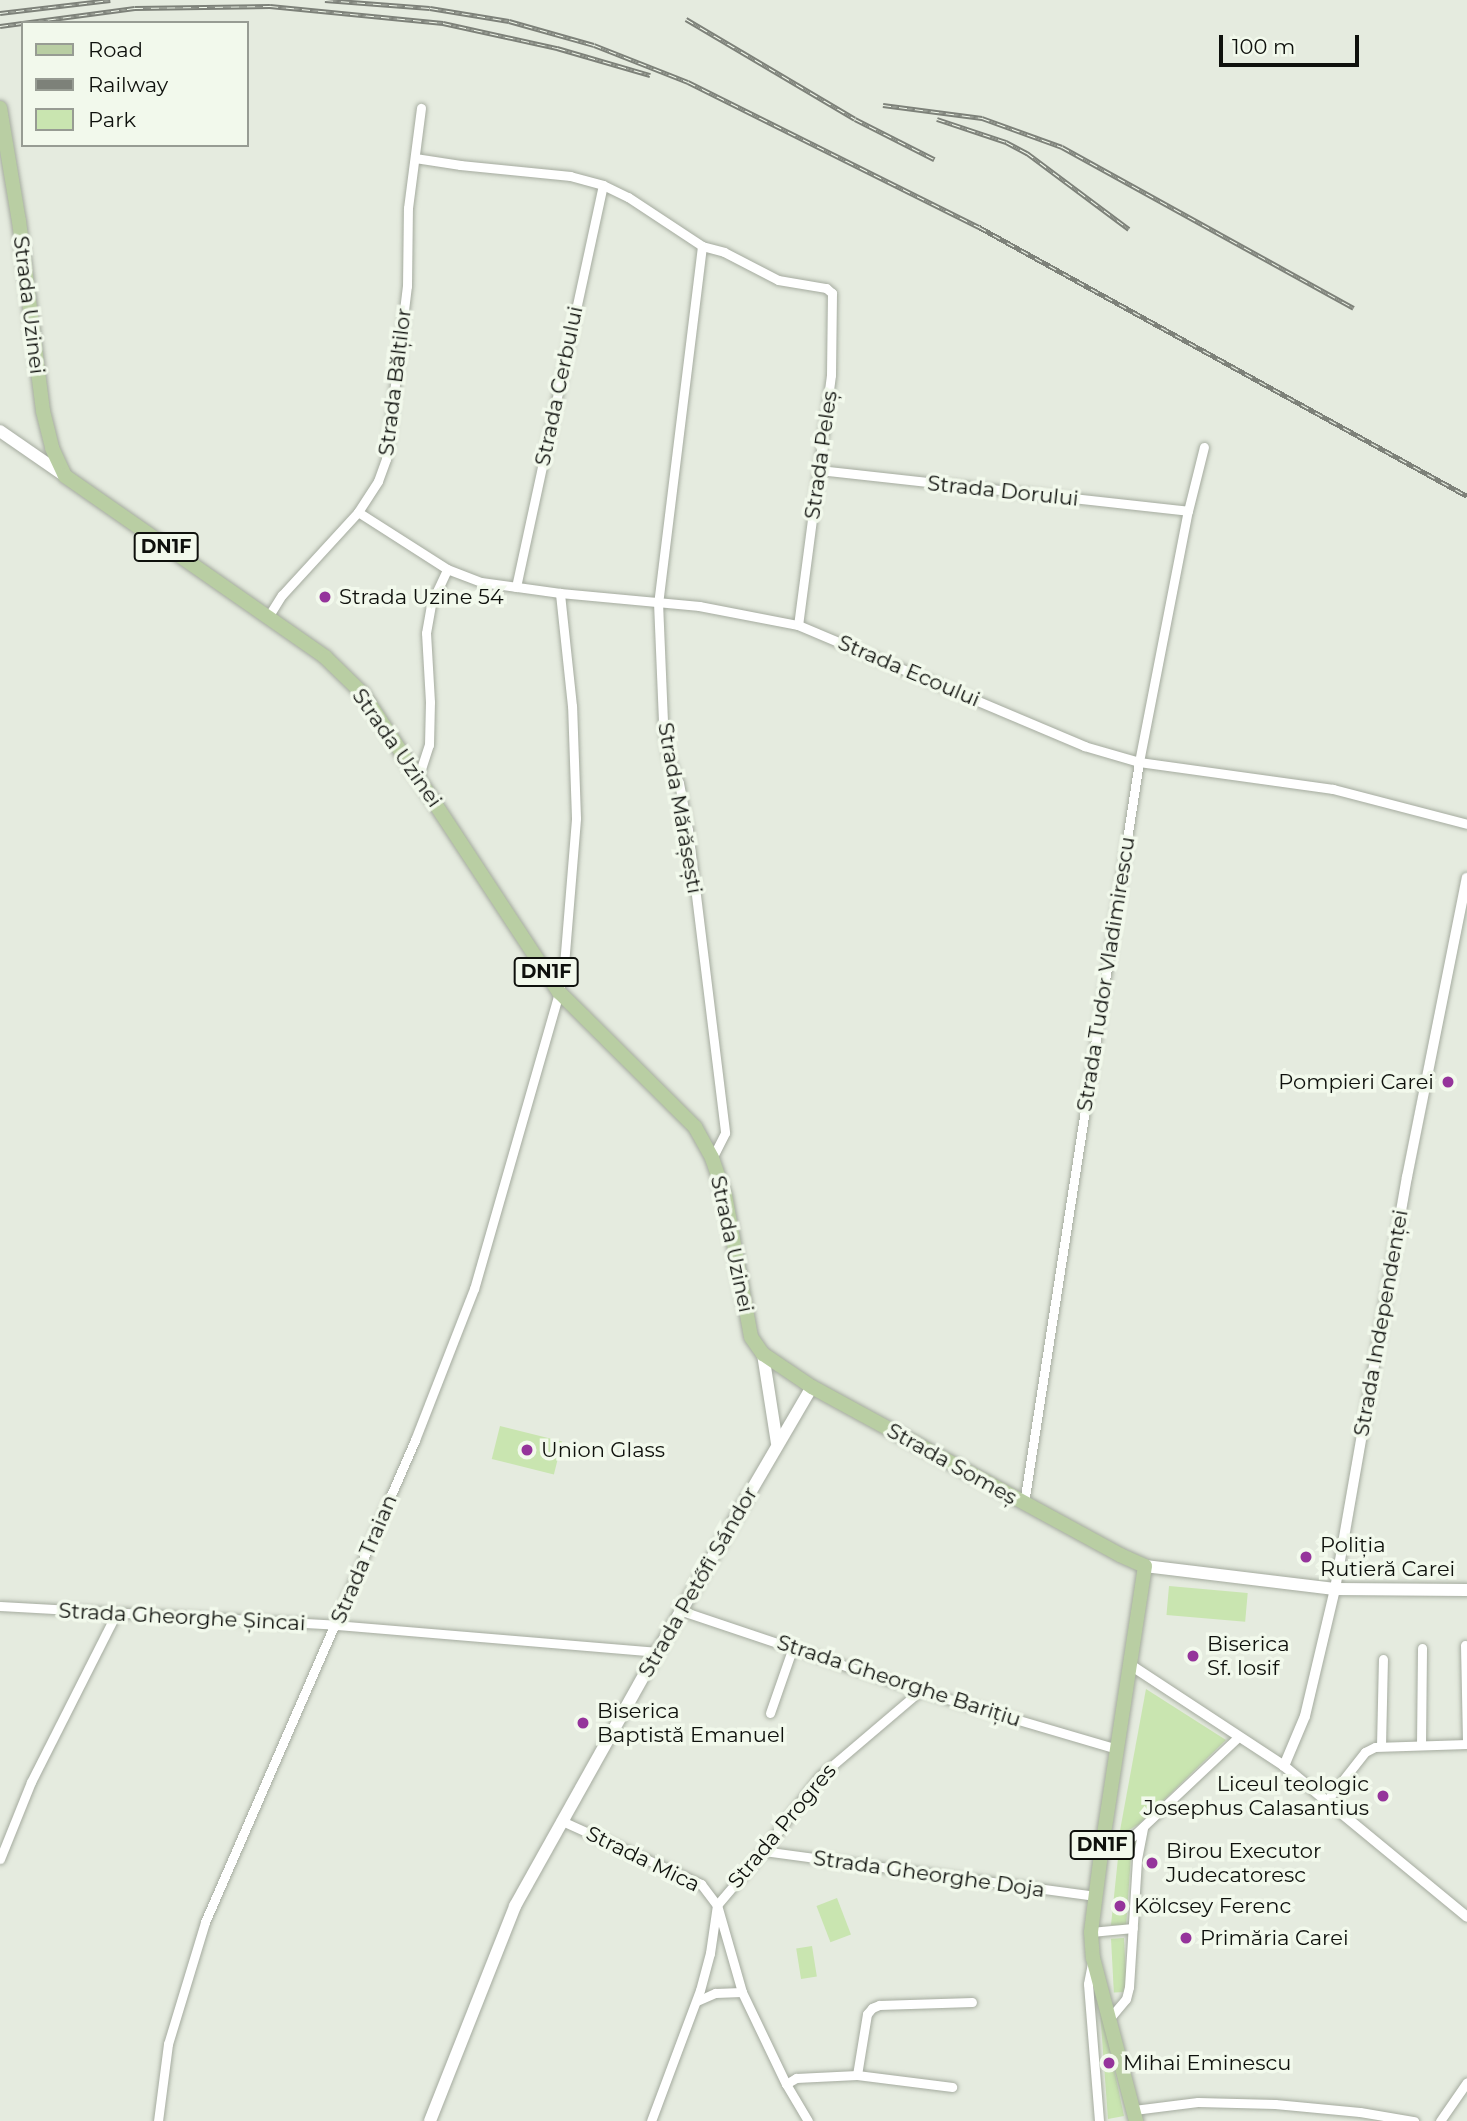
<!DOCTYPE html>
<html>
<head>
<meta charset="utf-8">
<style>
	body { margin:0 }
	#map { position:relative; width:1467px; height:2121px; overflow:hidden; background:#e5ebdf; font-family:Montserrat,sans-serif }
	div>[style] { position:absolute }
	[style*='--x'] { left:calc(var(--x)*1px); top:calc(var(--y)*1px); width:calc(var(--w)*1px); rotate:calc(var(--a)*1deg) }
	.green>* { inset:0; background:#c9e5b0; transform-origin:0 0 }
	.roads { filter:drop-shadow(0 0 2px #a5ab9f) drop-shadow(0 0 2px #a5ab9f) }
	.minor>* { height:9px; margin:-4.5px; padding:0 4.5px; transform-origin:4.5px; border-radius:4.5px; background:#fff }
	.tertiary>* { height:10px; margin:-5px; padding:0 5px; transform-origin:5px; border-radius:5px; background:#fff }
	.secondary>* { height:12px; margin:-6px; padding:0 6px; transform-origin:6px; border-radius:6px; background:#fff }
	.primary>* { height:14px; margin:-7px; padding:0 7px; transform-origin:7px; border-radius:7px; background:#b9cea3 }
	.rail>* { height:5px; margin-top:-2.5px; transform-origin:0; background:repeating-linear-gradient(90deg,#f2f9ec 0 8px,#7d8179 0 16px); box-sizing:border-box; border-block:2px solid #7d8179 }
	.dots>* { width:19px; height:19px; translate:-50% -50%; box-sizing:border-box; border:4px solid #f2f9ec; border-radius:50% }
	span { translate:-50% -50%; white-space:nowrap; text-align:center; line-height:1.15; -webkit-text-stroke:7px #f2f9ec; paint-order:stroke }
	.shield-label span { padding:2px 5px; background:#f2f9ec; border:2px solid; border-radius:5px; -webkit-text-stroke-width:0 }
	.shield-label { font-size:19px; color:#0f110d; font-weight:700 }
	.street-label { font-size:21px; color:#0f110d }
	.poi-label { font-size:21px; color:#0f110d }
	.left { translate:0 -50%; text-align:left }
	.right { translate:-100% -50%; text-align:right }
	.legend { position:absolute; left:21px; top:21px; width:228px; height:126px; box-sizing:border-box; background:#f2f9ec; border:2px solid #979c93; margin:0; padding:9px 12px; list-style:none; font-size:21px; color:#0f110d }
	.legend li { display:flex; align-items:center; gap:14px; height:35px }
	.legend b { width:35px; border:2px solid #979c93 }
	.scale { position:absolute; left:1219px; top:35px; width:140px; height:32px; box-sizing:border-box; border:4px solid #0f110d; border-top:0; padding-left:9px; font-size:21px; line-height:24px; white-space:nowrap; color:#0f110d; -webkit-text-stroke:5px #f2f9ec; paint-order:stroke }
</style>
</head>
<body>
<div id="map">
	<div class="green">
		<i style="left:500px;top:1426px;width:64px;height:34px;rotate:14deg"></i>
		<i style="left:1169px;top:1586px;width:79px;height:29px;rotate:5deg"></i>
		<i style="clip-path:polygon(1146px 1689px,1226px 1740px,1139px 1824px,1119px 1836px)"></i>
		<i style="clip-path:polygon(1140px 1836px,1131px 1856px,1126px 1926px,1111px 1925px,1118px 1858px,1134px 1838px)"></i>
		<i style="left:837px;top:1898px;width:39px;height:22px;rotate:69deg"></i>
		<i style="left:1124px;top:1938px;width:54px;height:13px;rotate:87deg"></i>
		<i style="left:812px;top:1946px;width:31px;height:16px;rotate:81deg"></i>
		<i style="clip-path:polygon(1099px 1997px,1124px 2116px,1108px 2119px)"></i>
	</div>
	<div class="roads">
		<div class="minor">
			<i style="--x:415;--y:158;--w:46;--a:8.8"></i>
			<i style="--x:460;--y:165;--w:111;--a:5.7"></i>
			<i style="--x:570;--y:176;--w:34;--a:15"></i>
			<i style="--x:603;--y:185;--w:28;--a:26"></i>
			<i style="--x:628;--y:197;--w:89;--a:33.5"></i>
			<i style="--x:702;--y:246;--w:23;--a:15"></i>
			<i style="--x:724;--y:252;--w:61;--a:27.4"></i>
			<i style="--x:778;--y:280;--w:49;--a:9.5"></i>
			<i style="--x:826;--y:288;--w:8;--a:40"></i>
			<i style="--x:832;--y:293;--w:82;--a:90.7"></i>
			<i style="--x:831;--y:375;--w:252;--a:97.5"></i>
			<i style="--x:702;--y:246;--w:359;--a:97"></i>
			<i style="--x:658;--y:602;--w:120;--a:87.6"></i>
			<i style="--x:663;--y:722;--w:34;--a:82"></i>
			<i style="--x:668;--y:756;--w:29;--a:68"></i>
			<i style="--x:679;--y:783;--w:48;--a:79.2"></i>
			<i style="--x:688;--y:830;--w:305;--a:83"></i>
			<i style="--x:725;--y:1133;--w:28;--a:117"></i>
			<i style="--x:819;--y:470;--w:371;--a:6.3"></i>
			<i style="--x:358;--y:512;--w:106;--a:32.6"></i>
			<i style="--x:447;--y:569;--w:36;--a:21"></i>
			<i style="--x:481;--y:582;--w:80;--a:7.9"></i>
			<i style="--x:560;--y:593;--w:140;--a:5.3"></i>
			<i style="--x:699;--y:606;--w:101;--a:10.9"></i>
			<i style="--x:798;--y:625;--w:311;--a:22.9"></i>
			<i style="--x:1084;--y:746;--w:57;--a:16.2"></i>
			<i style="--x:1139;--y:762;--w:196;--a:7.9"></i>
			<i style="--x:1333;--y:789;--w:138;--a:14.6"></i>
			<i style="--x:516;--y:587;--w:411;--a:-77.8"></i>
			<i style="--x:268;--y:617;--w:26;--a:-58"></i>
			<i style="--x:282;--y:595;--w:113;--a:-47.5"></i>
			<i style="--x:358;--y:512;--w:37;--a:-57"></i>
			<i style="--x:378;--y:481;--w:23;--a:-70"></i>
			<i style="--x:386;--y:459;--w:174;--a:-83.1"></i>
			<i style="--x:407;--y:286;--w:78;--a:-89.3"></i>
			<i style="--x:408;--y:208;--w:101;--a:-82.6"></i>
			<i style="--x:419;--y:775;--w:32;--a:-72"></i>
			<i style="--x:429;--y:745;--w:43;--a:-88.7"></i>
			<i style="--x:430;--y:702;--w:69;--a:-93.3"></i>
			<i style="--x:426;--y:633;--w:29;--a:-80"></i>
			<i style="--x:431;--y:604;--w:38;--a:-65"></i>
			<i style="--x:1024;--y:1503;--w:750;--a:-81.18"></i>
			<i style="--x:1139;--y:762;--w:256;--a:-79"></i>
			<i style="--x:1188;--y:511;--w:66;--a:-76"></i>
			<i style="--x:0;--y:1606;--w:337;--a:3.2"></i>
			<i style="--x:336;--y:1625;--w:322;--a:4.8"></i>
			<i style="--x:682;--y:1611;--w:251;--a:18.6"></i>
			<i style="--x:920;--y:1691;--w:205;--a:16.4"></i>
			<i style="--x:1465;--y:1645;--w:99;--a:88.8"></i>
			<i style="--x:770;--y:1713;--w:70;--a:-70.8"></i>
			<i style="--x:1421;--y:1745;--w:97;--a:-89.4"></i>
			<i style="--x:1381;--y:1746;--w:87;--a:-88.7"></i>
			<i style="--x:1328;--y:1799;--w:60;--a:-51.8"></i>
			<i style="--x:1365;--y:1752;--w:11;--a:-27"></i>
			<i style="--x:1375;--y:1747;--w:92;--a:-1.9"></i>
			<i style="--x:562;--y:1821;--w:153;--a:24.4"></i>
			<i style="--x:701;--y:1884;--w:26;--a:53"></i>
			<i style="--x:717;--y:1905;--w:49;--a:98.3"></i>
			<i style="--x:710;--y:1953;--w:38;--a:105"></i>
			<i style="--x:700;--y:1990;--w:140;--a:110.5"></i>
			<i style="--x:1102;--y:1846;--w:31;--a:-17"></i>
			<i style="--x:1132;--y:1837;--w:147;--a:-43.3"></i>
			<i style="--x:763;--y:1851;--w:335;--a:7.7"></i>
			<i style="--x:0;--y:1859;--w:83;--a:-68.1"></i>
			<i style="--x:31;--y:1782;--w:188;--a:-63.2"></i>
			<i style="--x:1091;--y:1932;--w:42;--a:-5.4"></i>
			<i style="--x:1092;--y:1963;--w:21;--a:101"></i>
			<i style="--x:1088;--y:1984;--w:137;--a:85.4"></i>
			<i style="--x:697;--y:2001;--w:20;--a:-24"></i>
			<i style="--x:715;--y:1993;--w:27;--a:-2"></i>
			<i style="--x:1109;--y:2019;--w:26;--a:-50"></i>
			<i style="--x:1126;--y:1999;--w:12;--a:-76"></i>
			<i style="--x:1129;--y:1987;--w:128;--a:-86.4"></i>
			<i style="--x:1137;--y:1859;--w:33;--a:-79"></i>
			<i style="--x:857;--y:2075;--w:62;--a:-80.7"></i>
			<i style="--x:867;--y:2014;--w:8;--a:-50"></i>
			<i style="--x:872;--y:2008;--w:8;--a:-23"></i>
			<i style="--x:879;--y:2005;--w:93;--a:-1.8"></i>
			<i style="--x:786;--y:2084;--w:12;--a:-31"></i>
			<i style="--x:796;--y:2078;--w:61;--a:-2.8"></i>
			<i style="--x:857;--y:2075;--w:96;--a:7.2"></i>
			<i style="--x:1134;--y:2110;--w:64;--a:-7.1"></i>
			<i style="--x:1198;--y:2102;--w:77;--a:1.5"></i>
			<i style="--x:1275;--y:2104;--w:85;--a:5.4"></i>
			<i style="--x:1360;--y:2112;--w:55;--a:9.5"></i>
			<i style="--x:158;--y:2121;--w:78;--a:-82.6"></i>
			<i style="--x:168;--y:2044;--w:127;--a:-73.1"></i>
			<i style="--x:205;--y:1922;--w:526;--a:-66.46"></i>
			<i style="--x:415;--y:1440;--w:162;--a:-68.7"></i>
			<i style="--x:474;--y:1289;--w:309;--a:-74"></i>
			<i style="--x:559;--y:992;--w:27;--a:-80"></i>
			<i style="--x:564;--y:965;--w:147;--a:-85.3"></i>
			<i style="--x:576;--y:818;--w:112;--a:-92"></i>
			<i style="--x:572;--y:706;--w:114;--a:-96.1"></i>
			<i style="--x:808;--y:2121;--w:43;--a:-120.7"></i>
			<i style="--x:786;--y:2084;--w:102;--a:-115.6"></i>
			<i style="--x:742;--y:1992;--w:91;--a:-106"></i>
			<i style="--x:717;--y:1905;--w:71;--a:-49.6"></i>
			<i style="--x:763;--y:1851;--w:94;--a:-52.8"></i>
			<i style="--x:820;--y:1776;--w:131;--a:-40.4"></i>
			<i style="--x:1440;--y:2121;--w:47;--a:-55.3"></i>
		</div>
		<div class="tertiary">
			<i style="--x:1132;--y:1666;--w:182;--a:33.3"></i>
			<i style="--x:1284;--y:1766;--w:237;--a:39.5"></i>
			<i style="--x:1284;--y:1766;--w:54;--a:-67.2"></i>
			<i style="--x:1305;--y:1716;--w:130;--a:-76.7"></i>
			<i style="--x:1335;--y:1589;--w:418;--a:-80.1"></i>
			<i style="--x:1407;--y:1177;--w:305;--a:-78.7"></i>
		</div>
		<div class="secondary">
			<i style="--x:0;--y:431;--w:79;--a:34.7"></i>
			<i style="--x:763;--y:1354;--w:90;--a:81.1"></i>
			<i style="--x:1145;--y:1566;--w:191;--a:6.9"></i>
			<i style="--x:1335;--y:1589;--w:132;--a:0.4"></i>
			<i style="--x:430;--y:2121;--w:231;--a:-68.4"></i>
			<i style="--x:515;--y:1906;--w:291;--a:-60.8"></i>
			<i style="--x:657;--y:1652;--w:307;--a:-59.7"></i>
		</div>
		<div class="primary">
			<i style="--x:0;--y:108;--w:115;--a:80.5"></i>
			<i style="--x:19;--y:221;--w:192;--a:82.8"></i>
			<i style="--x:43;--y:411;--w:38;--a:76"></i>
			<i style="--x:52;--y:448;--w:31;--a:65"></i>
			<i style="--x:65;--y:476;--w:317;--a:34.8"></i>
			<i style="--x:325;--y:657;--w:53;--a:44.2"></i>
			<i style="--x:363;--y:694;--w:357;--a:56.7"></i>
			<i style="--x:559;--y:992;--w:192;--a:44.8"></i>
			<i style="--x:695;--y:1127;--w:35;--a:61"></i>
			<i style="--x:712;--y:1158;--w:39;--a:71"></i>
			<i style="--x:725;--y:1195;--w:144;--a:79.6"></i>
			<i style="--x:751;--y:1337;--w:21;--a:55"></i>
			<i style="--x:763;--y:1354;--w:59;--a:34"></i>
			<i style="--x:812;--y:1387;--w:351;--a:28.6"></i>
			<i style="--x:1120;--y:1555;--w:27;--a:24"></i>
			<i style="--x:1145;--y:1566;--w:283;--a:98.7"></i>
			<i style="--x:1102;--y:1846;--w:87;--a:97.3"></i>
			<i style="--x:1091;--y:1932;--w:26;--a:86"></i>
			<i style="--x:1093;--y:1958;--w:169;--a:75.2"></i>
		</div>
	</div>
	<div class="rail">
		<i style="--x:325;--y:0;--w:105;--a:4.4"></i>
		<i style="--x:430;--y:8;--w:80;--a:9.3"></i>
		<i style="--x:509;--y:21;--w:88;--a:15.8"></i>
		<i style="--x:594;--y:45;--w:101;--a:21.5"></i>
		<i style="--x:688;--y:82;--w:325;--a:26.5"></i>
		<i style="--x:979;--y:227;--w:557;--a:28.86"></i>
		<i style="--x:0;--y:13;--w:111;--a:-6.7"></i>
		<i style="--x:686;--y:19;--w:196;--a:30.6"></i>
		<i style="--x:855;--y:119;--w:89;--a:26.9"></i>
		<i style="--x:0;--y:26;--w:136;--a:-7.6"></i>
		<i style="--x:135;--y:8;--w:135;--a:-0.8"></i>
		<i style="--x:270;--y:6;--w:174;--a:5.6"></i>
		<i style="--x:443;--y:23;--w:117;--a:12.4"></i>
		<i style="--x:557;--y:48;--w:97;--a:16.2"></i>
		<i style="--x:883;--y:105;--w:100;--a:7.5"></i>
		<i style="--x:982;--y:118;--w:85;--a:19.9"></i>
		<i style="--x:1062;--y:147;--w:333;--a:28.9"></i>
		<i style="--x:937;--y:119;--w:73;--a:18.4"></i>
		<i style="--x:1006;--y:142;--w:24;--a:28"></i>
		<i style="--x:1027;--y:153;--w:127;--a:36.7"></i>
	</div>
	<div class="dots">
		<i style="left:325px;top:597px;background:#95349b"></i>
		<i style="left:1448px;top:1082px;background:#95349b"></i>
		<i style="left:527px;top:1450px;background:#95349b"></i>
		<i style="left:1306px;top:1557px;background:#95349b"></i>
		<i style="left:1193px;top:1656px;background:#95349b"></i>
		<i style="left:583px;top:1723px;background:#95349b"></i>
		<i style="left:1383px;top:1796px;background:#95349b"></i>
		<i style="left:1152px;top:1863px;background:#95349b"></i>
		<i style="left:1120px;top:1906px;background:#95349b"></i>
		<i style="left:1186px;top:1938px;background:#95349b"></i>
		<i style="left:1109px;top:2063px;background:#95349b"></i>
	</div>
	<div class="shield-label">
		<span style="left:166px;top:547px">DN1F</span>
		<span style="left:546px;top:972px">DN1F</span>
		<span style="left:1102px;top:1845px">DN1F</span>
	</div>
	<div class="street-label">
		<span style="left:29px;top:305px;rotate:83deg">Strada Uzinei</span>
		<span style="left:395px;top:382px;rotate:-83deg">Strada Bălților</span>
		<span style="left:559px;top:386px;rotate:-78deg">Strada Cerbului</span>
		<span style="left:821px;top:455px;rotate:-82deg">Strada Peleș</span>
		<span style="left:1003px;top:491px;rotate:6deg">Strada Dorului</span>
		<span style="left:909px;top:671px;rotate:23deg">Strada Ecoului</span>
		<span style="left:397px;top:748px;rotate:55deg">Strada Uzinei</span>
		<span style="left:680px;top:808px;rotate:80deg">Strada Mărășești</span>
		<span style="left:1106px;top:974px;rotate:-81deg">Strada Tudor Vladimirescu</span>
		<span style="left:732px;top:1244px;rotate:78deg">Strada Uzinei</span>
		<span style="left:1381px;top:1323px;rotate:-80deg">Strada Independenței</span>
		<span style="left:952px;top:1464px;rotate:29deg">Strada Someș</span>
		<span style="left:364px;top:1559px;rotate:-67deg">Strada Traian</span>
		<span style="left:698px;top:1582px;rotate:-60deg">Strada Petőfi Sándor</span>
		<span style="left:182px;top:1617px;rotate:3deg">Strada Gheorghe Șincai</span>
		<span style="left:899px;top:1681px;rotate:18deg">Strada Gheorghe Barițiu</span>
		<span style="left:782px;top:1826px;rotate:-50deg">Strada Progres</span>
		<span style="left:643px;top:1859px;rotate:26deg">Strada Mica</span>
		<span style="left:929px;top:1874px;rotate:8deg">Strada Gheorghe Doja</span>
	</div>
	<div class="poi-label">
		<span class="left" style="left:339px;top:597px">Strada Uzine 54</span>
		<span class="right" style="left:1434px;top:1082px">Pompieri Carei</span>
		<span class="left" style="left:541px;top:1450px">Union Glass</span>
		<span class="left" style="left:1320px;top:1557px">Poliția<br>Rutieră Carei</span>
		<span class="left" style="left:1207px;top:1656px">Biserica<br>Sf. Iosif</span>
		<span class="left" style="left:597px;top:1723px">Biserica<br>Baptistă Emanuel</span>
		<span class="right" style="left:1369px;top:1796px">Liceul teologic<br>Josephus Calasantius</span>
		<span class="left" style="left:1166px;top:1863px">Birou Executor<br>Judecatoresc</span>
		<span class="left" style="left:1134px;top:1906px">Kölcsey Ferenc</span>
		<span class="left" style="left:1200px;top:1938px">Primăria Carei</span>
		<span class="left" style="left:1123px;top:2063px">Mihai Eminescu</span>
	</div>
	<ul class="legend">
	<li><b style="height:9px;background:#b9cea3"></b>Road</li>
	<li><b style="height:9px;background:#7d8179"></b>Railway</li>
	<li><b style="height:19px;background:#c9e5b0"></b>Park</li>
	</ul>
	<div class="scale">100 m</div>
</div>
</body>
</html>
